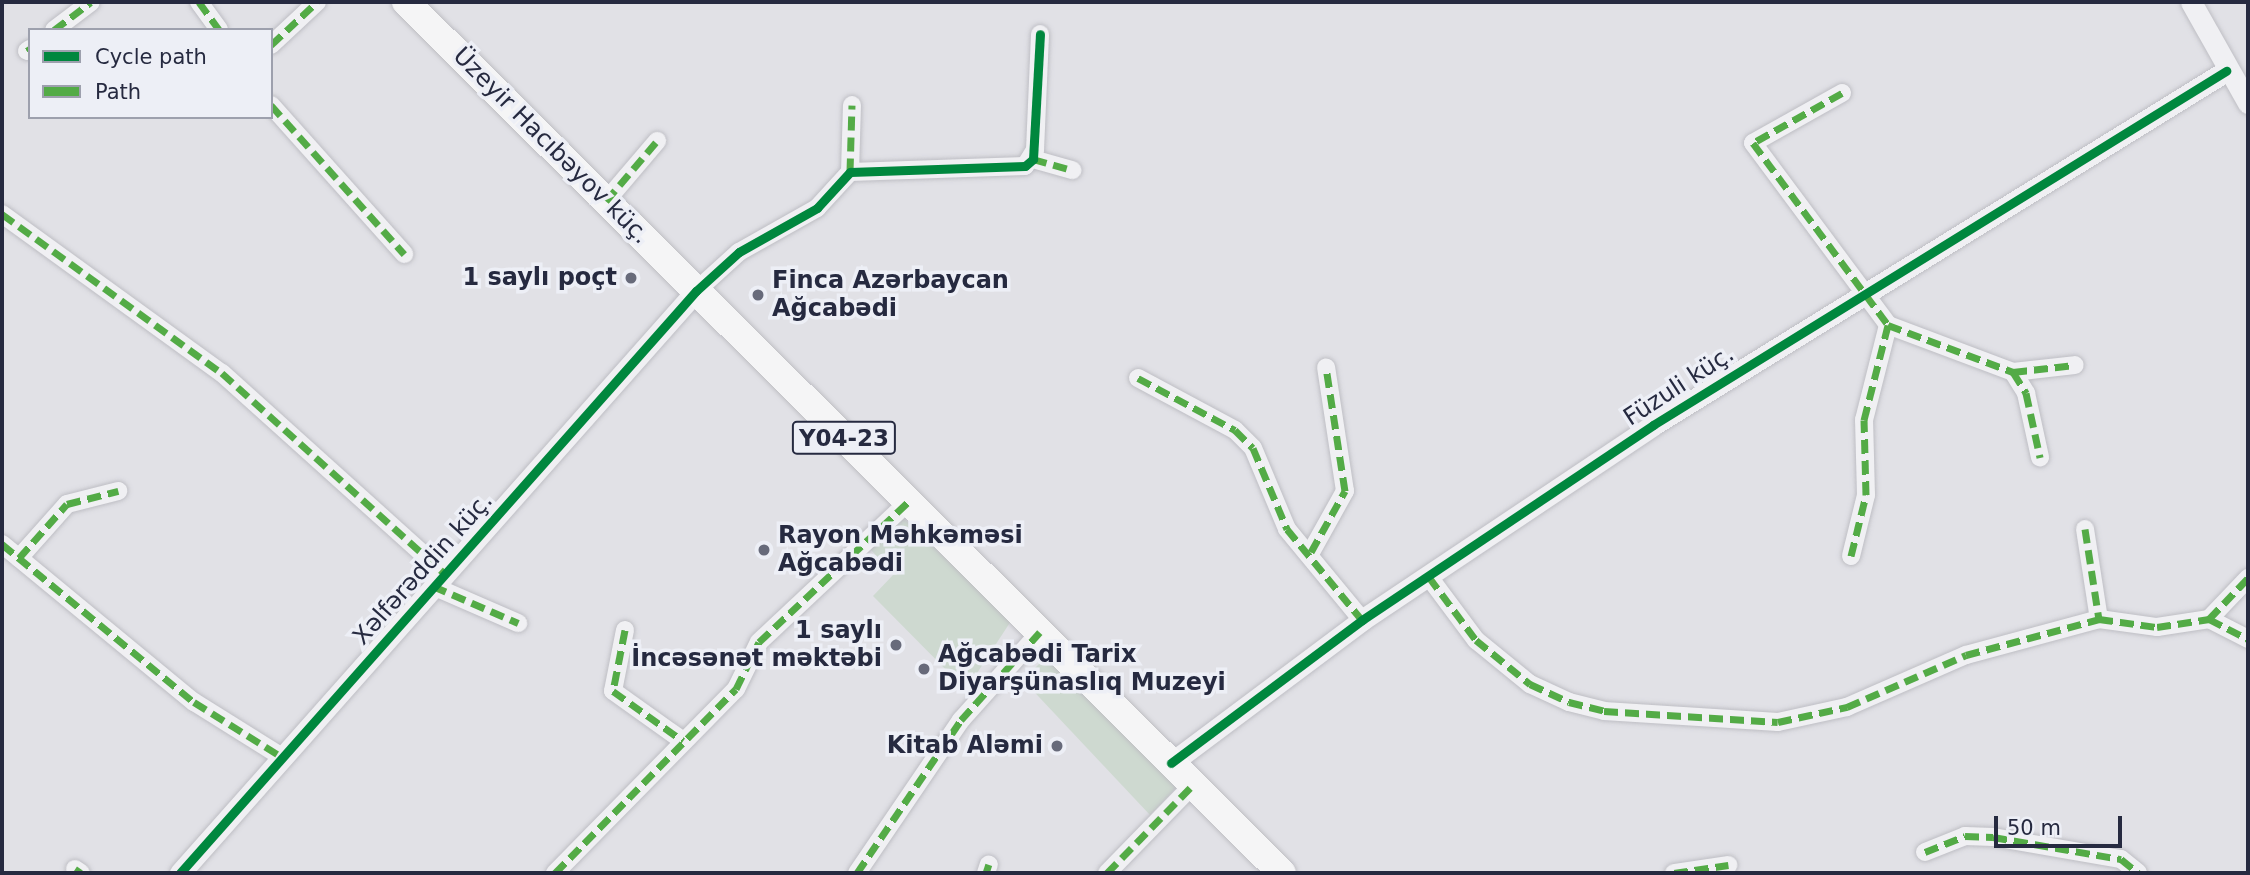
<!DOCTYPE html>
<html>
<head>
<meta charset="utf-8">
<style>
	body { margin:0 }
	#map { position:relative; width:2250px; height:875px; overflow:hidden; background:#e1e1e6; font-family:"DejaVu Sans",sans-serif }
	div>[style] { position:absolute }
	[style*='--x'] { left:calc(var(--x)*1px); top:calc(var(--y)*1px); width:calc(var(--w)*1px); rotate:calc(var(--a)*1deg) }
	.green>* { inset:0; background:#ced9d0 }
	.roads { filter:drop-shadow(0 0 2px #bebec4) drop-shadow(0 0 2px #bebec4) }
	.minor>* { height:18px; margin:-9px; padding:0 9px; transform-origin:9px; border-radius:9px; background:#f0f0f3 }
	.tertiary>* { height:21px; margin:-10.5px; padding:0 10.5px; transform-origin:10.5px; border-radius:10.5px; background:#f0f0f3 }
	.primary>* { height:28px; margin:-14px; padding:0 14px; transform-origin:14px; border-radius:14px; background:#f5f5f6 }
	.quiet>* { height:7px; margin-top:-3.5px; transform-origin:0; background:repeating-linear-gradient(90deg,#53ab46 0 14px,transparent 0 21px) }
	.cycleway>* { height:9px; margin:-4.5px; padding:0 4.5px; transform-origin:4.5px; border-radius:4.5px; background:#00873e }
	.dots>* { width:19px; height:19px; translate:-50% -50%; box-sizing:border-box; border:4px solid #edeff6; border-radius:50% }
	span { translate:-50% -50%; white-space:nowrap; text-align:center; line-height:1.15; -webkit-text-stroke:7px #edeff6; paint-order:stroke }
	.shield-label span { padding:2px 5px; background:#edeff6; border:2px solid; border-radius:5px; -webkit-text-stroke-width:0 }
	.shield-label { font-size:23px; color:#262a40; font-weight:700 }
	.street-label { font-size:24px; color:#262a40 }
	.poi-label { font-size:24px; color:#262a40; font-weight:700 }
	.right { translate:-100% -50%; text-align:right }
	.left { translate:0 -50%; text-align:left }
	.frame { position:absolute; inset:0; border:4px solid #262a40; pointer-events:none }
	.legend { position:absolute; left:28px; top:28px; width:245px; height:91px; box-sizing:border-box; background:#edeff6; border:2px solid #9da0ad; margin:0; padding:9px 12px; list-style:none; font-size:21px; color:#262a40 }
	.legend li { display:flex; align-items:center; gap:14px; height:35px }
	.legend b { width:35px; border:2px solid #9da0ad }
	.scale { position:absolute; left:1994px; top:816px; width:128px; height:32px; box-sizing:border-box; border:4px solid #262a40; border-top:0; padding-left:9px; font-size:21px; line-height:24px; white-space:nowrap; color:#262a40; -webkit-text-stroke:5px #edeff6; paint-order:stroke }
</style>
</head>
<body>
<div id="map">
	<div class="green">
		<i style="clip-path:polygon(901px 516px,1011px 621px,966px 690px,873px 596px,894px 574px,868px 547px)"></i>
		<i style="clip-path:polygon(1047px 656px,1178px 786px,1150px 815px,1023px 680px)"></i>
	</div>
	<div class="roads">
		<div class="minor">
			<i style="--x:199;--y:2;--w:34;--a:54"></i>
			<i style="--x:54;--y:30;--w:46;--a:-37.1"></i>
			<i style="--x:271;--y:45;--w:63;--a:-43.1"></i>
			<i style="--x:27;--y:51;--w:4;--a:-34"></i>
			<i style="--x:1842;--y:93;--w:102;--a:150.7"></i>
			<i style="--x:1753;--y:143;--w:227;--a:53.4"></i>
			<i style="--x:1888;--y:325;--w:134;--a:20.6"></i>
			<i style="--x:2013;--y:372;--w:62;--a:-6.4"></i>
			<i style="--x:271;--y:105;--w:200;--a:48.2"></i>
			<i style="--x:1033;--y:159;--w:41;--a:15.8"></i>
			<i style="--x:850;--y:172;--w:67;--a:-88.3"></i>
			<i style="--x:606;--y:201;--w:79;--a:-49.6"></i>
			<i style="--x:2;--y:214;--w:271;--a:35.9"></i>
			<i style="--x:222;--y:373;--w:299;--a:42"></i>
			<i style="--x:696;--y:291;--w:58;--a:-42.2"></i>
			<i style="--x:739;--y:252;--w:90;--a:-29.4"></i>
			<i style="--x:817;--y:208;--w:49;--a:-47.5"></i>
			<i style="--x:850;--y:172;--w:175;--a:-2"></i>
			<i style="--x:1025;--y:166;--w:19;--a:-58"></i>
			<i style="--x:1035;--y:150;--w:116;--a:-87.5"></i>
			<i style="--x:2013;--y:372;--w:25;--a:58"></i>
			<i style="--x:2026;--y:393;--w:66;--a:77.7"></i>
			<i style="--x:1138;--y:378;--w:110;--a:28.2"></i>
			<i style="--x:1235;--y:430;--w:25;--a:45"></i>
			<i style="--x:1253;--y:448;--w:88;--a:67.2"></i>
			<i style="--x:1287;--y:529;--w:118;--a:50.5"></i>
			<i style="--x:2085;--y:529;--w:91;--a:81.2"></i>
			<i style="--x:2;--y:544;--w:249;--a:39.5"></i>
			<i style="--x:194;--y:702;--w:104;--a:32"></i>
			<i style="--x:1311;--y:552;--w:70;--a:-60.9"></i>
			<i style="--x:1345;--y:491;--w:125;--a:-98.7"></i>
			<i style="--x:1851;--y:556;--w:63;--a:-76.2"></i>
			<i style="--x:1866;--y:495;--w:75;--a:-91.5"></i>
			<i style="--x:1864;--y:420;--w:98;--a:-75.8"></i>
			<i style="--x:19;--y:558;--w:72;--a:-48.4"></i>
			<i style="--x:67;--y:504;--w:53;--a:-14.3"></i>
			<i style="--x:1429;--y:577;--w:79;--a:53.3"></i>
			<i style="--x:1476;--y:640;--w:70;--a:39.2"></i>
			<i style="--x:1530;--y:684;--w:43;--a:24.8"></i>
			<i style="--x:1569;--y:702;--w:36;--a:14"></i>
			<i style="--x:1604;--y:711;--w:174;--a:3.6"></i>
			<i style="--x:1778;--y:722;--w:71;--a:-12.3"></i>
			<i style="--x:1847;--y:707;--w:130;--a:-23.6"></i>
			<i style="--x:1966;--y:655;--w:138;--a:-15.1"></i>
			<i style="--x:2099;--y:619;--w:59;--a:7.9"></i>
			<i style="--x:2157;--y:627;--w:53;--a:-8.7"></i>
			<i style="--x:2209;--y:619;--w:57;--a:-46.4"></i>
			<i style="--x:433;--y:586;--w:93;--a:23.5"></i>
			<i style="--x:2209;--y:619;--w:44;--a:27.1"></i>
			<i style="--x:625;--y:630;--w:62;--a:101.1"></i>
			<i style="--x:613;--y:691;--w:86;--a:35.5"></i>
			<i style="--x:1925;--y:852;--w:43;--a:-21.8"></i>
			<i style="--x:1965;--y:836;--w:28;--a:2"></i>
			<i style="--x:1993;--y:837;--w:130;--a:9.8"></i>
			<i style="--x:2121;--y:859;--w:22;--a:39"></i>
			<i style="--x:75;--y:869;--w:7;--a:34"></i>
			<i style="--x:555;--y:873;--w:258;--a:-45.5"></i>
			<i style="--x:736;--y:689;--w:52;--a:-63.9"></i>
			<i style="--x:759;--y:642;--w:204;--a:-43.2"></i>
			<i style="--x:857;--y:873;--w:185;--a:-55.8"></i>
			<i style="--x:961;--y:720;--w:118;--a:-48.1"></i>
			<i style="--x:986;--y:873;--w:9;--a:-72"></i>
			<i style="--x:1107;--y:873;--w:123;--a:-45.7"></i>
			<i style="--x:1674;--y:873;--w:55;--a:-8.4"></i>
		</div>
		<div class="tertiary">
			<i style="--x:2191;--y:2;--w:116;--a:60.6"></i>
			<i style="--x:1171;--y:763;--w:239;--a:-36.8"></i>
			<i style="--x:1362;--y:620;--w:350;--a:-33.8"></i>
			<i style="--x:1653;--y:425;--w:674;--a:-31.71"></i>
			<i style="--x:180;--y:873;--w:778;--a:-48.44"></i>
		</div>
		<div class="primary">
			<i style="--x:406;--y:2;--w:1235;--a:44.84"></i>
		</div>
	</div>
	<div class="quiet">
		<i style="--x:199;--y:2;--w:34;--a:54"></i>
		<i style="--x:54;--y:30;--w:46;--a:-37.1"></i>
		<i style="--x:271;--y:45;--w:63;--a:-43.1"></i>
		<i style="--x:27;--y:51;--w:4;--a:-34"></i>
		<i style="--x:1842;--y:93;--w:102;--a:150.7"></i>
		<i style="--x:1753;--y:143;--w:227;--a:53.4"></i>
		<i style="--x:1888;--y:325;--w:134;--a:20.6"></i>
		<i style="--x:2013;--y:372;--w:62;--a:-6.4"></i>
		<i style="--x:271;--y:105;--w:200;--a:48.2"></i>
		<i style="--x:1033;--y:159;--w:41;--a:15.8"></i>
		<i style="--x:850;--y:172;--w:67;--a:-88.3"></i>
		<i style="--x:606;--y:201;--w:79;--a:-49.6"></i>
		<i style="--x:2;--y:214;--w:271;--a:35.9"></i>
		<i style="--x:222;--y:373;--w:299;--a:42"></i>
		<i style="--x:2013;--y:372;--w:25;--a:58"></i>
		<i style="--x:2026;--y:393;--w:66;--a:77.7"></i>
		<i style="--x:1138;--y:378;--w:110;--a:28.2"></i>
		<i style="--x:1235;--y:430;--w:25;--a:45"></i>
		<i style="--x:1253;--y:448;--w:88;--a:67.2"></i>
		<i style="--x:1287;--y:529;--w:118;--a:50.5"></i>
		<i style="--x:2085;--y:529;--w:91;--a:81.2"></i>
		<i style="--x:2;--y:544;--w:249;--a:39.5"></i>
		<i style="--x:194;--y:702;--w:104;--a:32"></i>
		<i style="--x:1311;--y:552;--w:70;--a:-60.9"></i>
		<i style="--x:1345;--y:491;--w:125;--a:-98.7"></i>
		<i style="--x:1851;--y:556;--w:63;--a:-76.2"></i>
		<i style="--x:1866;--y:495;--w:75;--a:-91.5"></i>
		<i style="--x:1864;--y:420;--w:98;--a:-75.8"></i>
		<i style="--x:19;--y:558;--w:72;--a:-48.4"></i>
		<i style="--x:67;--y:504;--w:53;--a:-14.3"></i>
		<i style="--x:1429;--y:577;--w:79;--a:53.3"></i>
		<i style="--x:1476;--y:640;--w:70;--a:39.2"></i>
		<i style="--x:1530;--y:684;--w:43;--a:24.8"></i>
		<i style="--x:1569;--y:702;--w:36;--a:14"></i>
		<i style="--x:1604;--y:711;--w:174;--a:3.6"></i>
		<i style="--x:1778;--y:722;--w:71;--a:-12.3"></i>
		<i style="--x:1847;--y:707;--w:130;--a:-23.6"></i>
		<i style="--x:1966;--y:655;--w:138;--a:-15.1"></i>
		<i style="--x:2099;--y:619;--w:59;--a:7.9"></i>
		<i style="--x:2157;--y:627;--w:53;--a:-8.7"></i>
		<i style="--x:2209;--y:619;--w:57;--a:-46.4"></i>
		<i style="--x:433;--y:586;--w:93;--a:23.5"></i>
		<i style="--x:2209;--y:619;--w:44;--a:27.1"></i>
		<i style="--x:625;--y:630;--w:62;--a:101.1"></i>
		<i style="--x:613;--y:691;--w:86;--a:35.5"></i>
		<i style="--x:1925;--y:852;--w:43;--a:-21.8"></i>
		<i style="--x:1965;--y:836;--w:28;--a:2"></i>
		<i style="--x:1993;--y:837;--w:130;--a:9.8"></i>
		<i style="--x:2121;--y:859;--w:22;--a:39"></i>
		<i style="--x:75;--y:869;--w:7;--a:34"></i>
		<i style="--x:555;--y:873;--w:258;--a:-45.5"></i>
		<i style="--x:736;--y:689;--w:52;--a:-63.9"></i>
		<i style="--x:759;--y:642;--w:204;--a:-43.2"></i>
		<i style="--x:857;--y:873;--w:185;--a:-55.8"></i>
		<i style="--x:961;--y:720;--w:118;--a:-48.1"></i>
		<i style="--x:986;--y:873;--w:9;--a:-72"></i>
		<i style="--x:1107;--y:873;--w:123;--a:-45.7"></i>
		<i style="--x:1674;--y:873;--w:55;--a:-8.4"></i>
	</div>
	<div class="cycleway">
		<i style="--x:1171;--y:763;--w:239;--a:-36.8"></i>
		<i style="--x:1362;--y:620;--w:350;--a:-33.8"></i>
		<i style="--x:1653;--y:425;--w:674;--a:-31.71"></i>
		<i style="--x:180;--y:873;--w:778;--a:-48.44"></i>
		<i style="--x:696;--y:291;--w:58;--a:-42.2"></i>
		<i style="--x:739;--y:252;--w:90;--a:-29.4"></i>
		<i style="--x:817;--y:208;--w:49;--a:-47.5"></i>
		<i style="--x:850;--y:172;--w:175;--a:-2"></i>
		<i style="--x:1025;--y:166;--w:11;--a:-41"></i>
		<i style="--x:1033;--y:159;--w:125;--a:-86.8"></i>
	</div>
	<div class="dots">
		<i style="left:631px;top:278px;background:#676a7a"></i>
		<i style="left:758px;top:295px;background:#676a7a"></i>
		<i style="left:764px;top:550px;background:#676a7a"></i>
		<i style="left:896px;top:645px;background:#676a7a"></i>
		<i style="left:924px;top:669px;background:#676a7a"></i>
		<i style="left:1057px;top:746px;background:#676a7a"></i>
	</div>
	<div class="shield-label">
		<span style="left:844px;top:438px">Y04-23</span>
	</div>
	<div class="street-label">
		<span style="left:551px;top:146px;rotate:45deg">Üzeyir Hacıbəyov küç.</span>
		<span style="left:1679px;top:386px;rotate:-33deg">Füzuli küç.</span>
		<span style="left:423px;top:569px;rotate:-48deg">Xəlfərəddin küç.</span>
	</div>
	<div class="poi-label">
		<span class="right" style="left:617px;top:278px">1 saylı poçt</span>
		<span class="left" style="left:772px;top:295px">Finca Azərbaycan<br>Ağcabədi</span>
		<span class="left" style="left:778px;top:550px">Rayon Məhkəməsi<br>Ağcabədi</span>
		<span class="right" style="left:882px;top:645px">1 saylı<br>İncəsənət məktəbi</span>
		<span class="left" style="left:938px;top:669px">Ağcabədi Tarix<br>Diyarşünaslıq Muzeyi</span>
		<span class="right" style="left:1043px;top:746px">Kitab Aləmi</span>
	</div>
	<div class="frame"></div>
	<ul class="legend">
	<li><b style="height:9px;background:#00873e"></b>Cycle path</li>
	<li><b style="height:9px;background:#53ab46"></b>Path</li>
	</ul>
	<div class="scale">50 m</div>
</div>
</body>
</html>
